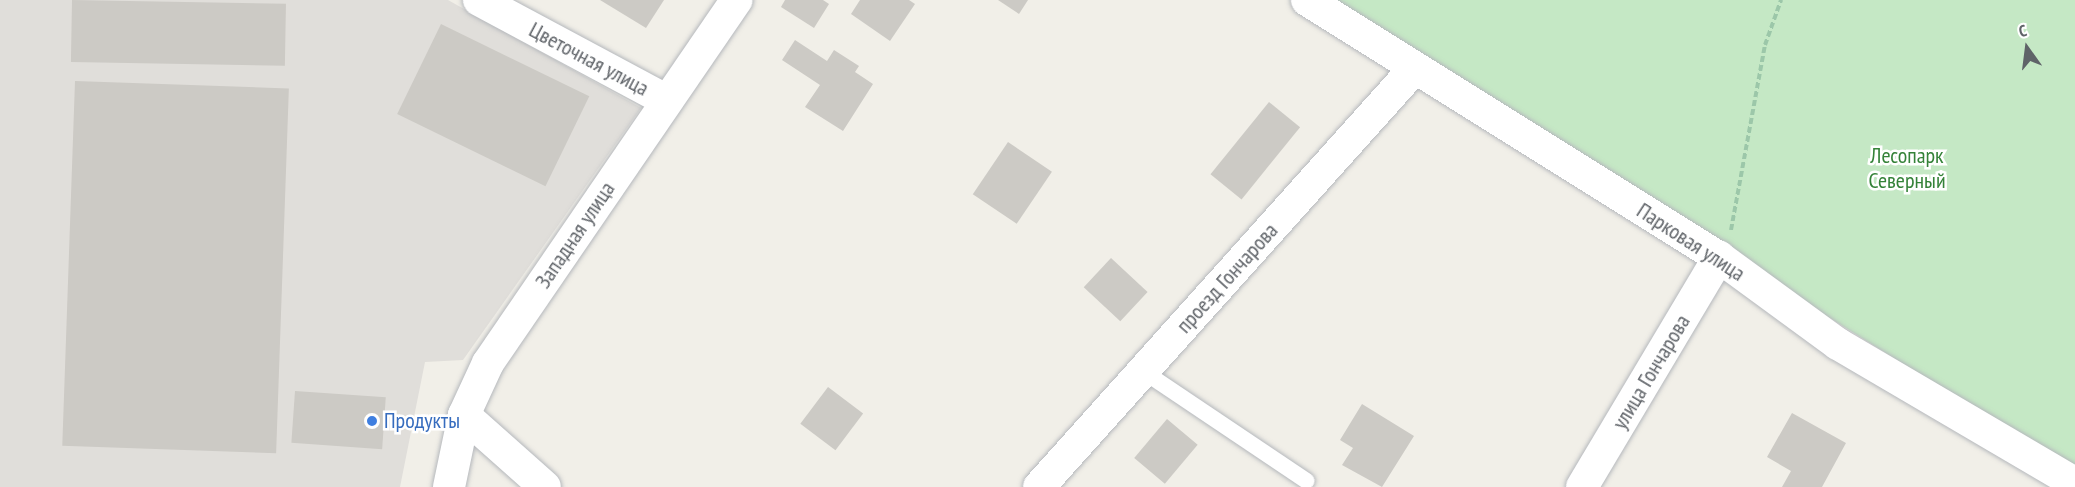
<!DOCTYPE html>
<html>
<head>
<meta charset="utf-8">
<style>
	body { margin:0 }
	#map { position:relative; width:2075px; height:487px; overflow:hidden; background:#f1efe8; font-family:"PT Sans Narrow",sans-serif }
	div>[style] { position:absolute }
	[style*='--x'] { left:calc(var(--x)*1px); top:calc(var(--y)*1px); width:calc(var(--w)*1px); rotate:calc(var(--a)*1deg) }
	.industrial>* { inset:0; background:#e0deda }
	.green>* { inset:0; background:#c5e8c5 }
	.building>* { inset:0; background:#cccac5; transform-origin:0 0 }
	.path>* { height:4px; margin-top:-2px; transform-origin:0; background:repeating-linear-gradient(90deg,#9cc7a9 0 6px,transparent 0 9px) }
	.roads { filter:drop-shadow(0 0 2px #b5b8bc) drop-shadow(0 0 2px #b5b8bc) }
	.lane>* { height:16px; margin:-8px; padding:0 8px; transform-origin:8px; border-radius:8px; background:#fff }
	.street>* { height:32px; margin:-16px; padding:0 16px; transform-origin:16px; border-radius:16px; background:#fff }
	.dots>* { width:16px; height:16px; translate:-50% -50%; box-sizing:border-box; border:3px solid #fff; border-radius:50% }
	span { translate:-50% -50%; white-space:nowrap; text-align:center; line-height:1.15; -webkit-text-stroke:5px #fff; paint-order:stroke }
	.street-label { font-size:22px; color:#5f6368 }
	.park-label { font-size:22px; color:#348238 }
	.shop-label { font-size:22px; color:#366cbe }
	.left { translate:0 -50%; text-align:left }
	.north { position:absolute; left:1997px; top:18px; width:60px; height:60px; -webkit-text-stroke:4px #fff; paint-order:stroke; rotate:346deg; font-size:16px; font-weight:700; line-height:24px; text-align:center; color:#5f6368 }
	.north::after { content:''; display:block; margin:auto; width:21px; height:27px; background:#5f6368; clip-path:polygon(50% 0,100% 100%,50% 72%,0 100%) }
</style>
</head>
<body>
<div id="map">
	<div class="industrial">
		<i style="clip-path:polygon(0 0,448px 0,641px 108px,463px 360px,425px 362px,400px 487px,0 487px)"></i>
	</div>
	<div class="green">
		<i style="clip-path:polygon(1324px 0,2075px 0,2075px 472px)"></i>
	</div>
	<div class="building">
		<i style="left:72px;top:0;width:214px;height:62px;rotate:1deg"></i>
		<i style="clip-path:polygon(600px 0,664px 0,646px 28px)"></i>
		<i style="clip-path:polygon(785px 0,823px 0,829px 4px,814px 28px,781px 7px)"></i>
		<i style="clip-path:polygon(860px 0,909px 0,915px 4px,890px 41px,851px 14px)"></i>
		<i style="clip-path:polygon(998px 0,1028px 0,1019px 14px)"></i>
		<i style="left:441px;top:24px;width:165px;height:100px;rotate:26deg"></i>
		<i style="clip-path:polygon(795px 40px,827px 61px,834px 50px,859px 66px,855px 72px,873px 84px,843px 131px,805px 107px,820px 85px,782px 60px)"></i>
		<i style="left:75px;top:81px;width:214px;height:365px;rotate:2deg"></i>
		<i style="left:1269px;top:102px;width:40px;height:93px;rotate:39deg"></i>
		<i style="left:1008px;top:142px;width:53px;height:63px;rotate:34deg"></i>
		<i style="left:1111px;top:258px;width:50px;height:40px;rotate:43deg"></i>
		<i style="left:828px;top:387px;width:44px;height:46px;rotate:37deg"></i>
		<i style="left:295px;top:391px;width:91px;height:52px;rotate:4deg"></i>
		<i style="clip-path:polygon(1362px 404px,1414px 436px,1382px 487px,1342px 465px,1353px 448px,1340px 440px)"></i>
		<i style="clip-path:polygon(1792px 413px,1846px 443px,1822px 487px,1782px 487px,1791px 471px,1767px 457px)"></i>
		<i style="left:1167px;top:419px;width:40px;height:51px;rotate:40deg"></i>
	</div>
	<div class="path">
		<i style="--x:1731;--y:230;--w:188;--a:-79.6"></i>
		<i style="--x:1765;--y:45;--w:48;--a:-70.4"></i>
	</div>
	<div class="roads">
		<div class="lane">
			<i style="--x:1143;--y:371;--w:197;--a:33.9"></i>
		</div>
		<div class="street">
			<i style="--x:479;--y:0;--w:213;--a:28.2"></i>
			<i style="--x:1307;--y:0;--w:486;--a:32"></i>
			<i style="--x:1719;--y:257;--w:147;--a:36.2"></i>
			<i style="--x:1838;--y:344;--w:275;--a:30.4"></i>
			<i style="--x:464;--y:415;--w:108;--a:41.6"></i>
			<i style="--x:449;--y:487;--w:74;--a:-78.2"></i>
			<i style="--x:464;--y:415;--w:57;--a:-65.2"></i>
			<i style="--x:488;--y:363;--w:440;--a:-55.6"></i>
			<i style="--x:1039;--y:487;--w:562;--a:-48.1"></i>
			<i style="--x:1582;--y:487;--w:268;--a:-59.2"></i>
		</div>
	</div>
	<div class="dots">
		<i style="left:372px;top:421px;background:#3f7fe0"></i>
	</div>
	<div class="street-label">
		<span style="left:589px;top:59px;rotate:28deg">Цветочная улица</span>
		<span style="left:575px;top:235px;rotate:-56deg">Западная улица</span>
		<span style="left:1691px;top:242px;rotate:33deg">Парковая улица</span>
		<span style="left:1227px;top:278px;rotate:-48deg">проезд Гончарова</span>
		<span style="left:1651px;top:372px;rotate:-59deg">улица Гончарова</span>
	</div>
	<div class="park-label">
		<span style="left:1907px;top:168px">Лесопарк<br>Северный</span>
	</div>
	<div class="shop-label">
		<span class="left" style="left:384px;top:421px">Продукты</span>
	</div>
	<div class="north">С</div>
</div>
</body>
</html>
